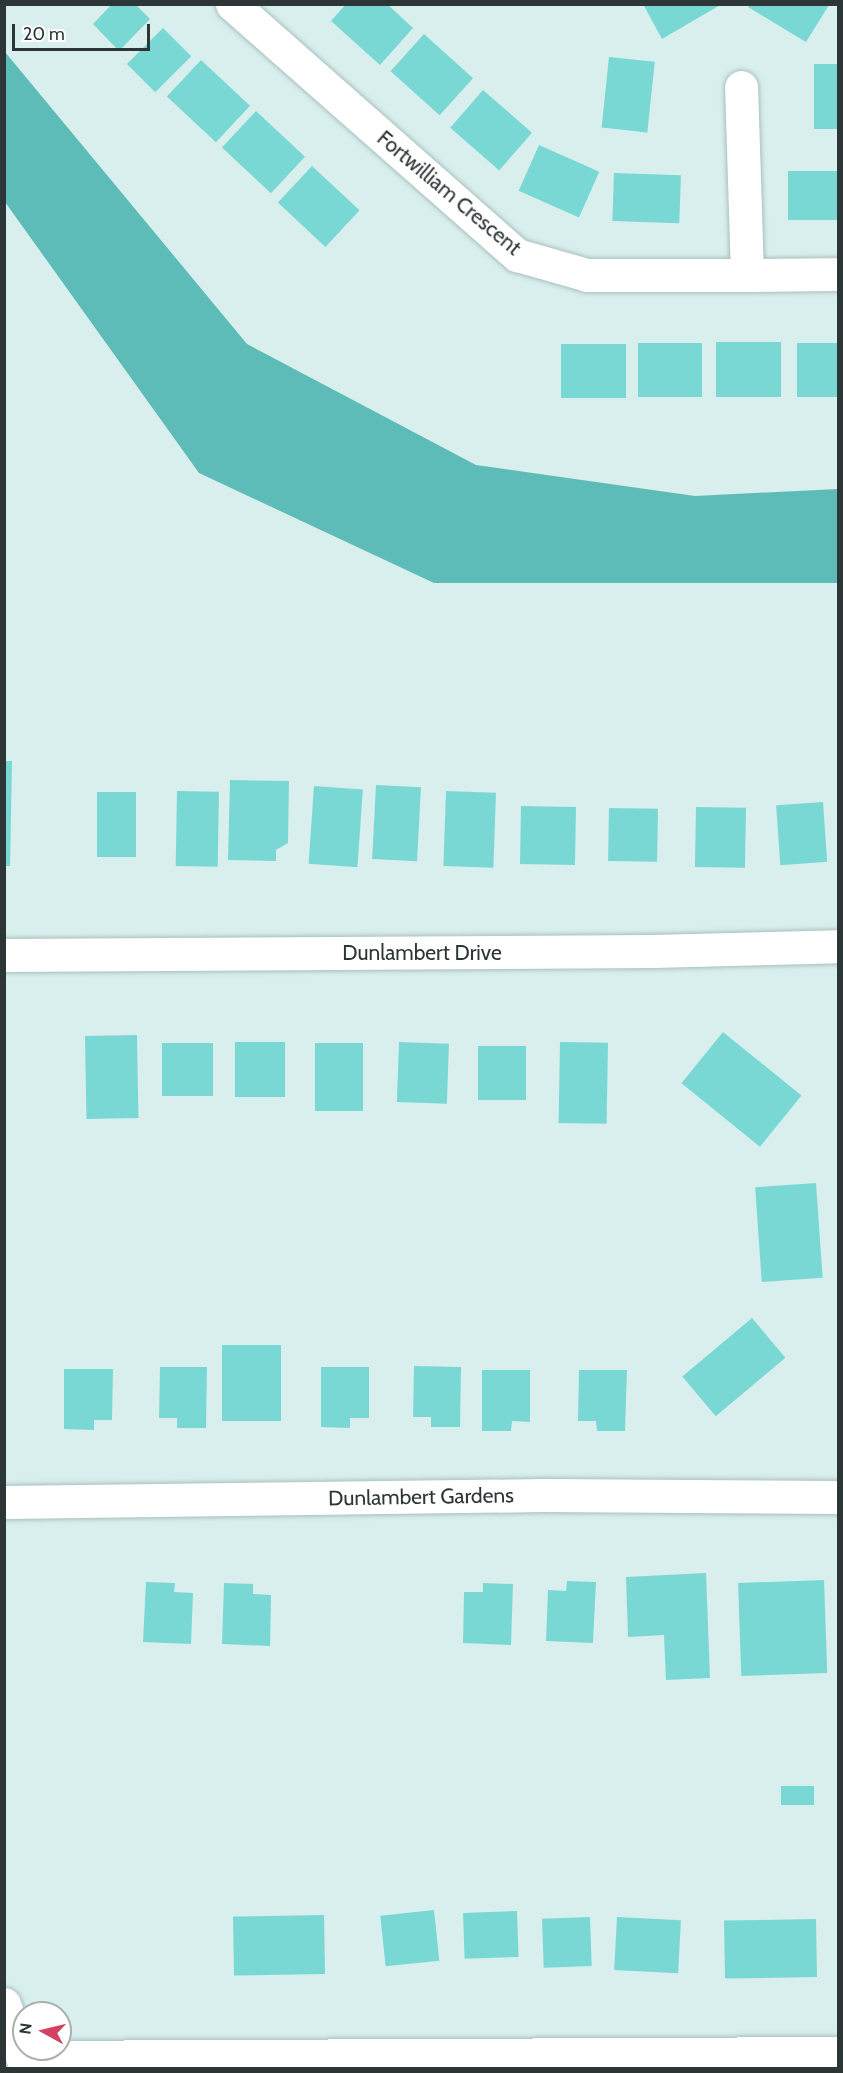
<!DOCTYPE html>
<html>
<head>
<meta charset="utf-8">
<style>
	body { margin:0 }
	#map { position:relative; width:843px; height:2073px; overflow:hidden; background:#d8efed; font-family:Cabin,sans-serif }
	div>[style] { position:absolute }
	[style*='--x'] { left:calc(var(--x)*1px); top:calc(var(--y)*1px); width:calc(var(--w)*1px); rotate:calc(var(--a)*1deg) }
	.forest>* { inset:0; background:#5ebcb8 }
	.building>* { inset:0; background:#7ad8d4; transform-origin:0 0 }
	.roads { filter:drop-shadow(0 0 2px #a9c0bf) drop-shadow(0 0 2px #a9c0bf) }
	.minor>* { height:33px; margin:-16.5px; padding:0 16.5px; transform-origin:16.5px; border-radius:16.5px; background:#fff }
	span { translate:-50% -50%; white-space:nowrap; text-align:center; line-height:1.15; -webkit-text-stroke:5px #fff; paint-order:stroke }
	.street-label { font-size:21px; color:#2d3636 }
	.frame { position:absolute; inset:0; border:6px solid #2d3636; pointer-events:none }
	.north { position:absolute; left:12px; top:2001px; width:60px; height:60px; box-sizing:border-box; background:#fff; border:2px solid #abafaf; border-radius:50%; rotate:278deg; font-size:16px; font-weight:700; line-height:24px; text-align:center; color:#2d3636 }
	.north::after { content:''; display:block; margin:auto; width:21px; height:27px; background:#d24262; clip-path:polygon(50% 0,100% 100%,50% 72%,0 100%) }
	.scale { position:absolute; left:12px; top:24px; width:138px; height:27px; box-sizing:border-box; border:3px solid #2d3636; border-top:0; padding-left:8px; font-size:18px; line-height:21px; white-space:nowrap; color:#2d3636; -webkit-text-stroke:4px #fff; paint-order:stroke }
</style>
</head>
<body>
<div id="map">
	<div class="forest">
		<i style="clip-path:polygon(5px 52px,247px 344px,476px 465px,695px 496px,838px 489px,838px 583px,434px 583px,199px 473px,5px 202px)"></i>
	</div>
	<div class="building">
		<i style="clip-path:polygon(112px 4px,135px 4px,150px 19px,119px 51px,93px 24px)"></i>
		<i style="clip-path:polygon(346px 4px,387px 4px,413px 28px,380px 65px,331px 21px)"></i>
		<i style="clip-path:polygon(643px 4px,722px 4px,662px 39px)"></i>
		<i style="clip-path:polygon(750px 5px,829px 5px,806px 42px,748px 7px)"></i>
		<i style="left:163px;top:28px;width:40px;height:51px;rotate:45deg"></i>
		<i style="left:424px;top:34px;width:66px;height:50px;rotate:42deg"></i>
		<i style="left:609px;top:57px;width:46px;height:71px;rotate:6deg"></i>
		<i style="left:201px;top:60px;width:67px;height:50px;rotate:43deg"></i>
		<i style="left:814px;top:64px;width:24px;height:65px"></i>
		<i style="left:483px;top:90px;width:65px;height:50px;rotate:41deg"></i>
		<i style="left:256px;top:111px;width:67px;height:50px;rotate:43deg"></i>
		<i style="left:539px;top:145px;width:66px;height:50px;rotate:24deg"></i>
		<i style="left:312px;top:166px;width:65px;height:50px;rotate:43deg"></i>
		<i style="left:788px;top:171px;width:50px;height:49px"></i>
		<i style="left:614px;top:173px;width:67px;height:48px;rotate:2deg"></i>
		<i style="left:716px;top:342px;width:65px;height:55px"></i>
		<i style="left:638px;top:343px;width:64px;height:54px"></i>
		<i style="left:797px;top:343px;width:41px;height:54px"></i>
		<i style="left:561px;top:344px;width:65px;height:54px"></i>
		<i style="clip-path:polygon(4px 761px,12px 761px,10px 866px,4px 866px)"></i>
		<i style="clip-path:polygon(230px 780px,289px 781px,288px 843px,276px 850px,276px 861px,228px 860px)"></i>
		<i style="left:376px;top:785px;width:45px;height:74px;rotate:3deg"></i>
		<i style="left:314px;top:786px;width:49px;height:78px;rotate:4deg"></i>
		<i style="left:177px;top:791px;width:42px;height:75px;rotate:1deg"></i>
		<i style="left:446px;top:791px;width:50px;height:75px;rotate:2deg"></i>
		<i style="left:97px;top:792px;width:39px;height:65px"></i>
		<i style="left:823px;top:802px;width:60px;height:47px;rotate:86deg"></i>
		<i style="left:521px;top:806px;width:55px;height:58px;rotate:1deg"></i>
		<i style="left:696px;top:807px;width:50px;height:60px;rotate:1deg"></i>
		<i style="left:609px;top:808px;width:49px;height:53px;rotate:1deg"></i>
		<i style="left:723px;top:1032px;width:101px;height:66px;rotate:39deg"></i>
		<i style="left:137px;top:1035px;width:83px;height:52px;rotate:89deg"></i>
		<i style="left:285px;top:1042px;width:55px;height:50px;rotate:90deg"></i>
		<i style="left:399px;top:1042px;width:50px;height:60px;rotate:2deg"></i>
		<i style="left:560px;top:1042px;width:48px;height:81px;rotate:1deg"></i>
		<i style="left:162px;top:1043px;width:51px;height:53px"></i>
		<i style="left:315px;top:1043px;width:48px;height:68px"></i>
		<i style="left:478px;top:1046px;width:48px;height:54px"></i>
		<i style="left:816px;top:1183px;width:95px;height:61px;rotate:86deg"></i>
		<i style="left:752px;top:1318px;width:52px;height:91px;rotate:50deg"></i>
		<i style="left:281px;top:1345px;width:76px;height:59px;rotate:90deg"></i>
		<i style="clip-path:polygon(414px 1366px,461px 1367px,460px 1427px,431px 1427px,431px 1417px,413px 1417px)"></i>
		<i style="clip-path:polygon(160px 1367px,207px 1367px,206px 1428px,177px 1428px,177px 1418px,159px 1418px)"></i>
		<i style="clip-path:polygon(321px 1367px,369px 1367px,369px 1418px,350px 1418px,350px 1428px,321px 1427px)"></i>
		<i style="clip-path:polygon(64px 1369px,113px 1369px,112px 1420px,94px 1420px,94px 1430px,64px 1429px)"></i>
		<i style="clip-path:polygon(482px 1370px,530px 1370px,530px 1422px,512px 1421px,511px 1431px,482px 1431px)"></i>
		<i style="clip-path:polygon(579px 1370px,627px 1370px,625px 1431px,597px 1431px,596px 1421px,578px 1421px)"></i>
		<i style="clip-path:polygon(706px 1573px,710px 1678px,666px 1680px,664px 1635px,628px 1637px,626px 1577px)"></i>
		<i style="left:824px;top:1580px;width:93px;height:86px;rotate:88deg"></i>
		<i style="clip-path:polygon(567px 1581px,596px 1582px,593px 1643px,546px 1641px,548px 1590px,566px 1591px)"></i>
		<i style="clip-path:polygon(146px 1582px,175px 1583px,174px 1592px,193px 1593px,191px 1644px,143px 1642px)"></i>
		<i style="clip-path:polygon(224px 1583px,253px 1584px,253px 1594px,271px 1595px,270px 1646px,222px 1644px)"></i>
		<i style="clip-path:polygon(483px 1583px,513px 1584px,511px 1645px,463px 1643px,464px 1592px,483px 1592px)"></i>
		<i style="left:781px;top:1786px;width:33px;height:19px"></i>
		<i style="left:434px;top:1910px;width:51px;height:54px;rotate:84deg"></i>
		<i style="left:517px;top:1911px;width:46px;height:54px;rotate:88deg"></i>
		<i style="left:324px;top:1915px;width:59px;height:91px;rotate:89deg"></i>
		<i style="left:590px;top:1917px;width:49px;height:48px;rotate:88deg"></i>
		<i style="left:617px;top:1917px;width:64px;height:53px;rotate:3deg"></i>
		<i style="left:816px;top:1919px;width:58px;height:92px;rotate:89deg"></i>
	</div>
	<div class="roads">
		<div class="minor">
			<i style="--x:232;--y:4;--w:380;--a:41.4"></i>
			<i style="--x:517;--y:255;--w:73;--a:15.9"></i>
			<i style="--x:587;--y:275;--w:160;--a:0"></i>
			<i style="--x:747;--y:275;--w:188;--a:-91.8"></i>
			<i style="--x:747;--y:275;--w:91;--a:-0.6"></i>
			<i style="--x:4;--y:955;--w:649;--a:-0.35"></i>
			<i style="--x:653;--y:951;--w:185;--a:-1.5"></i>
			<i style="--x:4;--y:1502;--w:540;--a:-0.74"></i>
			<i style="--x:544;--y:1495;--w:294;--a:0.4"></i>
			<i style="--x:4;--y:2004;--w:68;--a:71"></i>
			<i style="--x:22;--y:2057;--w:816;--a:-0.28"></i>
		</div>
	</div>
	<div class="street-label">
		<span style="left:449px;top:193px;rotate:40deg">Fortwilliam Crescent</span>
		<span style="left:422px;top:953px">Dunlambert Drive</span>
		<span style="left:421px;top:1497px;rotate:-1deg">Dunlambert Gardens</span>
	</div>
	<div class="frame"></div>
	<div class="north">N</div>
	<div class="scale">20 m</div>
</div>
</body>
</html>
